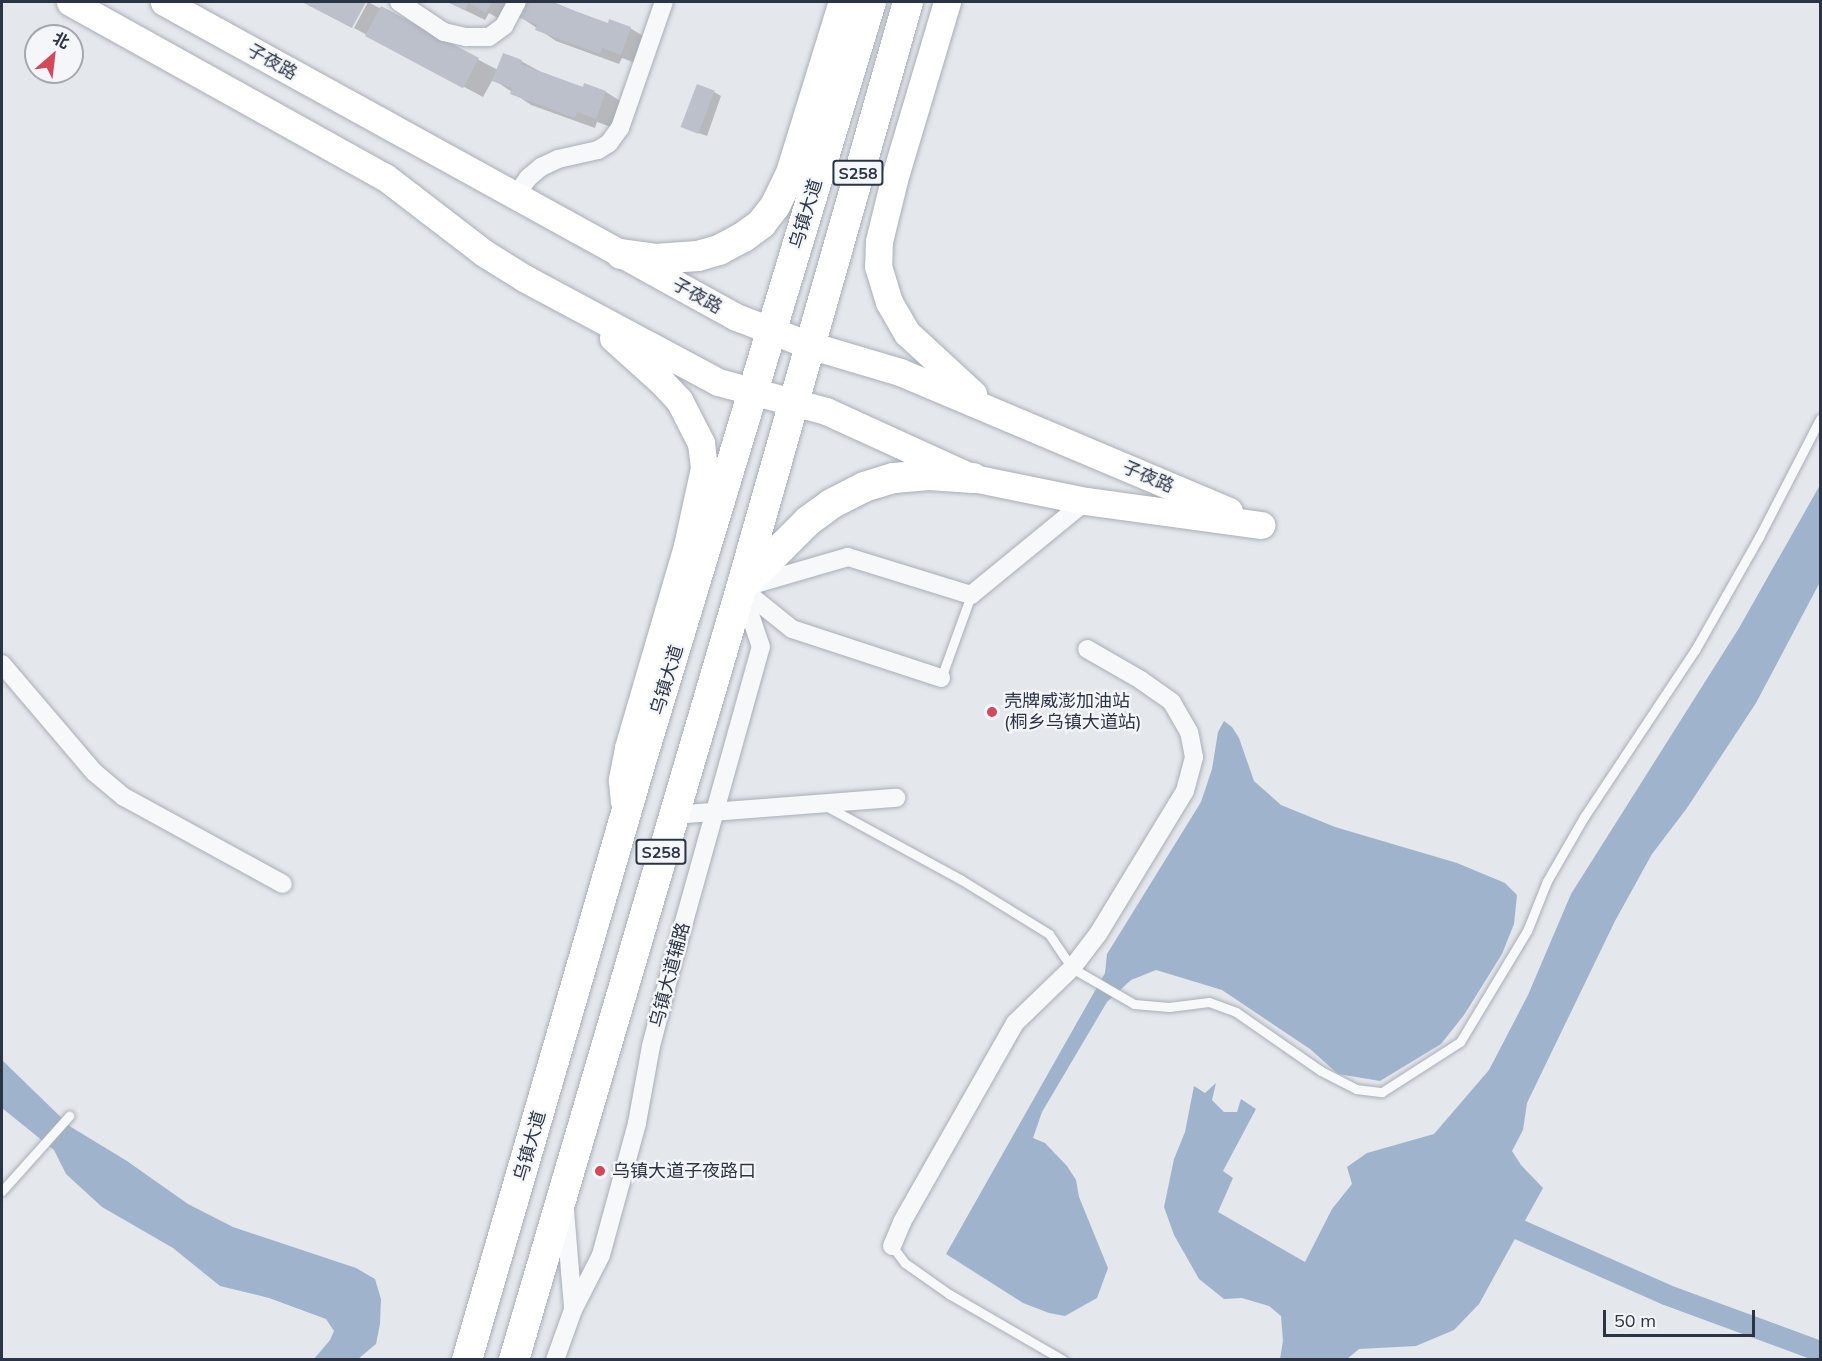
<!DOCTYPE html>
<html>
<head>
<meta charset="utf-8">
<style>
	body { margin:0 }
	#map { position:relative; width:1822px; height:1361px; overflow:hidden; background:#e4e7ec; font-family:Mulish,"Noto Sans SC",sans-serif }
	div>[style] { position:absolute }
	[style*='--x'] { left:calc(var(--x)*1px); top:calc(var(--y)*1px); width:calc(var(--w)*1px); rotate:calc(var(--a)*1deg) }
	.water>* { inset:0; background:#9fb4cc }
	.shadow>* { inset:0; background:#0003 }
	.canal>* { height:21px; margin:-10.5px; padding:0 10.5px; transform-origin:10.5px; border-radius:10.5px; background:#9fb4cc }
	.building>* { inset:0; background:#bbc0ca; transform-origin:0 0 }
	.roads { filter:drop-shadow(0 0 2px #a9aeb7) drop-shadow(0 0 2px #a9aeb7) }
	.service>* { height:9px; margin:-4.5px; padding:0 4.5px; transform-origin:4.5px; border-radius:4.5px; background:#f7f8fa }
	.minor>* { height:18px; margin:-9px; padding:0 9px; transform-origin:9px; border-radius:9px; background:#f7f8fa }
	.secondary>* { height:27px; margin:-13.5px; padding:0 13.5px; transform-origin:13.5px; border-radius:13.5px; background:#fff }
	.primary>* { height:30px; margin:-15px; padding:0 15px; transform-origin:15px; border-radius:15px; background:#fff }
	.dots>* { width:16px; height:16px; translate:-50% -50%; box-sizing:border-box; border:3px solid #f4f6f9; border-radius:50% }
	span { translate:-50% -50%; white-space:nowrap; text-align:center; line-height:1.15; -webkit-text-stroke:4.5px #f4f6f9; paint-order:stroke }
	.shield-label span { padding:2px 4px; background:#f4f6f9; border:2px solid; border-radius:4px; -webkit-text-stroke-width:0 }
	.shield-label { font-size:16px; color:#2b3445; font-weight:700 }
	.street-label { font-size:18px; color:#2b3445 }
	.poi-label { font-size:18px; color:#2b3445 }
	.left { translate:0 -50%; text-align:left }
	.frame { position:absolute; inset:0; border:3px solid #2b3445; pointer-events:none }
	.north { position:absolute; left:24px; top:24px; width:60px; height:60px; box-sizing:border-box; background:#f4f6f9; border:2px solid #a4a8b1; border-radius:50%; rotate:28deg; font-size:16px; font-weight:700; line-height:24px; text-align:center; color:#2b3445 }
	.north::after { content:''; display:block; margin:auto; width:21px; height:27px; background:#d1495b; clip-path:polygon(50% 0,100% 100%,50% 72%,0 100%) }
	.scale { position:absolute; left:1603px; top:1310px; width:152px; height:27px; box-sizing:border-box; border:3px solid #2b3445; border-top:0; padding-left:8px; font-size:18px; line-height:21px; white-space:nowrap; color:#2b3445; -webkit-text-stroke:4px #f4f6f9; paint-order:stroke }
</style>
</head>
<body>
<div id="map">
	<div class="water">
		<i style="clip-path:polygon(1820px 485px,1820px 582px,1756px 703px,1687px 808px,1652px 854px,1615px 921px,1527px 1103px,1523px 1130px,1512px 1151px,1521px 1165px,1543px 1188px,1479px 1304px,1454px 1330px,1416px 1346px,1359px 1349px,1347px 1359px,1280px 1359px,1283px 1341px,1281px 1316px,1269px 1306px,1242px 1298px,1224px 1299px,1199px 1279px,1174px 1235px,1164px 1207px,1174px 1159px,1185px 1132px,1194px 1086px,1205px 1093px,1216px 1083px,1212px 1100px,1224px 1112px,1237px 1112px,1241px 1099px,1256px 1109px,1223px 1171px,1233px 1178px,1218px 1212px,1305px 1262px,1332px 1209px,1352px 1184px,1347px 1167px,1367px 1153px,1434px 1134px,1489px 1070px,1528px 995px,1571px 894px,1739px 628px)"></i>
		<i style="clip-path:polygon(1224px 721px,1232px 727px,1239px 738px,1254px 781px,1281px 805px,1335px 827px,1457px 863px,1505px 883px,1517px 895px,1514px 924px,1502px 954px,1464px 1015px,1441px 1044px,1380px 1081px,1338px 1074px,1310px 1049px,1222px 990px,1156px 970px,1131px 980px,1107px 1002px,1042px 1112px,1033px 1138px,1045px 1143px,1067px 1166px,1076px 1180px,1079px 1197px,1108px 1268px,1097px 1298px,1065px 1316px,1049px 1313px,1023px 1303px,946px 1254px,1105px 973px,1107px 954px,1201px 802px,1212px 769px,1218px 732px)"></i>
		<i style="clip-path:polygon(2px 1060px,71px 1127px,127px 1161px,188px 1204px,233px 1227px,356px 1268px,375px 1279px,381px 1299px,380px 1324px,376px 1344px,358px 1359px,314px 1359px,330px 1340px,334px 1331px,326px 1319px,269px 1298px,220px 1286px,173px 1248px,102px 1207px,66px 1174px,54px 1150px,2px 1108px)"></i>
	</div>
	<div class="shadow">
		<i style="clip-path:polygon(303px 2px,364px 2px,351px 27px)"></i>
		<i style="clip-path:polygon(368px 2px,498px 70px,521px 61px,541px 72px,584px 89px,585px 85px,606px 92px,625px 104px,616px 129px,597px 122px,595px 128px,531px 105px,493px 79px,483px 97px,354px 28px)"></i>
		<i style="clip-path:polygon(448px 2px,517px 2px,506px 23px,489px 13px,485px 20px)"></i>
		<i style="clip-path:polygon(524px 2px,553px 2px,609px 25px,630px 28px,650px 40px,641px 65px,622px 58px,619px 64px,556px 41px,519px 16px)"></i>
		<i style="clip-path:polygon(714px 92px,721px 96px,707px 136px,690px 130px)"></i>
	</div>
	<div class="canal">
		<i style="--x:1496;--y:1219;--w:185;--a:23.9"></i>
		<i style="--x:1665;--y:1294;--w:165;--a:20.2"></i>
	</div>
	<div class="building">
		<i style="clip-path:polygon(302px 2px,366px 2px,352px 28px)"></i>
		<i style="clip-path:polygon(447px 2px,492px 2px,486px 13px,469px 3px,465px 10px)"></i>
		<i style="clip-path:polygon(523px 2px,550px 2px,608px 23px,609px 19px,631px 27px,621px 55px,602px 48px,600px 54px,535px 30px,537px 24px,517px 17px)"></i>
		<i style="left:381px;top:6px;width:111px;height:34px;rotate:28deg"></i>
		<i style="clip-path:polygon(503px 53px,522px 60px,520px 64px,583px 87px,584px 83px,606px 91px,596px 119px,577px 112px,575px 118px,510px 94px,512px 88px,492px 81px)"></i>
		<i style="left:697px;top:84px;width:19px;height:46px;rotate:21deg"></i>
	</div>
	<div class="roads">
		<div class="service">
			<i style="--x:941;--y:678;--w:88;--a:-70.1"></i>
			<i style="--x:826;--y:806;--w:153;--a:28.6"></i>
			<i style="--x:960;--y:879;--w:105;--a:31.7"></i>
			<i style="--x:1049;--y:934;--w:41;--a:55.9"></i>
			<i style="--x:1072;--y:968;--w:72;--a:30.1"></i>
			<i style="--x:1134;--y:1004;--w:35;--a:5"></i>
			<i style="--x:1169;--y:1007;--w:40;--a:-7.1"></i>
			<i style="--x:1209;--y:1002;--w:29;--a:20"></i>
			<i style="--x:1236;--y:1012;--w:103;--a:34.8"></i>
			<i style="--x:1321;--y:1071;--w:39;--a:27"></i>
			<i style="--x:1356;--y:1089;--w:26;--a:7"></i>
			<i style="--x:1382;--y:1092;--w:93;--a:-32.7"></i>
			<i style="--x:1460;--y:1042;--w:130;--a:-58.9"></i>
			<i style="--x:1527;--y:931;--w:54;--a:-68.2"></i>
			<i style="--x:1547;--y:881;--w:74;--a:-60"></i>
			<i style="--x:1584;--y:817;--w:201;--a:-56.4"></i>
			<i style="--x:1695;--y:650;--w:130;--a:-60.5"></i>
			<i style="--x:1759;--y:537;--w:133;--a:-62.7"></i>
			<i style="--x:2;--y:1191;--w:101;--a:-48.2"></i>
			<i style="--x:892;--y:1246;--w:21;--a:53"></i>
			<i style="--x:905;--y:1263;--w:54;--a:35.2"></i>
			<i style="--x:949;--y:1294;--w:132;--a:30.1"></i>
		</div>
		<div class="minor">
			<i style="--x:399;--y:2;--w:54;--a:33.7"></i>
			<i style="--x:444;--y:32;--w:23;--a:13"></i>
			<i style="--x:466;--y:37;--w:23;--a:0"></i>
			<i style="--x:489;--y:37;--w:19;--a:-36"></i>
			<i style="--x:504;--y:26;--w:27;--a:-62"></i>
			<i style="--x:515;--y:196;--w:22;--a:-54"></i>
			<i style="--x:528;--y:178;--w:17;--a:-40"></i>
			<i style="--x:541;--y:167;--w:19;--a:-25"></i>
			<i style="--x:558;--y:159;--w:41;--a:-12.7"></i>
			<i style="--x:598;--y:150;--w:13;--a:-32"></i>
			<i style="--x:609;--y:143;--w:19;--a:-54"></i>
			<i style="--x:620;--y:128;--w:133;--a:-70.8"></i>
			<i style="--x:748;--y:586;--w:104;--a:-16.2"></i>
			<i style="--x:848;--y:557;--w:129;--a:17.2"></i>
			<i style="--x:971;--y:595;--w:149;--a:-39.3"></i>
			<i style="--x:741;--y:588;--w:65;--a:38.8"></i>
			<i style="--x:792;--y:629;--w:157;--a:18.2"></i>
			<i style="--x:2;--y:664;--w:142;--a:49.6"></i>
			<i style="--x:94;--y:772;--w:39;--a:40"></i>
			<i style="--x:124;--y:797;--w:181;--a:28.7"></i>
			<i style="--x:673;--y:815;--w:224;--a:-4.4"></i>
			<i style="--x:565;--y:1210;--w:98;--a:85.3"></i>
			<i style="--x:892;--y:1246;--w:26;--a:-67"></i>
			<i style="--x:902;--y:1222;--w:229;--a:-60.4"></i>
			<i style="--x:1015;--y:1023;--w:79;--a:-44"></i>
			<i style="--x:1072;--y:968;--w:43;--a:-52.6"></i>
			<i style="--x:1098;--y:934;--w:167;--a:-58.7"></i>
			<i style="--x:1185;--y:791;--w:35;--a:-75"></i>
			<i style="--x:1194;--y:757;--w:25;--a:-101"></i>
			<i style="--x:1189;--y:732;--w:34;--a:-120"></i>
			<i style="--x:1172;--y:702;--w:38;--a:-145"></i>
			<i style="--x:1141;--y:680;--w:62;--a:-150.1"></i>
			<i style="--x:555;--y:1360;--w:53;--a:-70.2"></i>
			<i style="--x:573;--y:1310;--w:62;--a:-63"></i>
			<i style="--x:601;--y:1255;--w:137;--a:-74.7"></i>
			<i style="--x:637;--y:1123;--w:78;--a:-79.7"></i>
			<i style="--x:651;--y:1046;--w:84;--a:-75.5"></i>
			<i style="--x:672;--y:965;--w:330;--a:-74.4"></i>
			<i style="--x:761;--y:647;--w:59;--a:-108.7"></i>
		</div>
		<div class="secondary">
			<i style="--x:70;--y:2;--w:360;--a:29.1"></i>
			<i style="--x:385;--y:177;--w:125;--a:37.5"></i>
			<i style="--x:484;--y:253;--w:47;--a:32"></i>
			<i style="--x:524;--y:278;--w:220;--a:28.2"></i>
			<i style="--x:718;--y:382;--w:112;--a:15"></i>
			<i style="--x:826;--y:411;--w:162;--a:24.5"></i>
			<i style="--x:973;--y:478;--w:115;--a:11.5"></i>
			<i style="--x:1086;--y:501;--w:177;--a:7.8"></i>
			<i style="--x:164;--y:2;--w:653;--a:28.84"></i>
			<i style="--x:736;--y:317;--w:78;--a:21"></i>
			<i style="--x:809;--y:345;--w:95;--a:16.5"></i>
			<i style="--x:900;--y:372;--w:357;--a:22.9"></i>
			<i style="--x:947;--y:2;--w:186;--a:106.6"></i>
			<i style="--x:894;--y:180;--w:63;--a:103.8"></i>
			<i style="--x:879;--y:241;--w:25;--a:92"></i>
			<i style="--x:878;--y:266;--w:38;--a:73"></i>
			<i style="--x:889;--y:302;--w:36;--a:60"></i>
			<i style="--x:907;--y:333;--w:90;--a:42.7"></i>
			<i style="--x:613;--y:338;--w:66;--a:41.9"></i>
			<i style="--x:662;--y:382;--w:25;--a:47"></i>
			<i style="--x:679;--y:400;--w:48;--a:62.9"></i>
			<i style="--x:701;--y:443;--w:25;--a:83"></i>
			<i style="--x:704;--y:468;--w:80;--a:102.3"></i>
			<i style="--x:687;--y:546;--w:210;--a:106.3"></i>
			<i style="--x:628;--y:748;--w:33;--a:101"></i>
			<i style="--x:622;--y:780;--w:21;--a:85"></i>
		</div>
		<div class="primary">
			<i style="--x:621;--y:254;--w:34;--a:8"></i>
			<i style="--x:655;--y:259;--w:43;--a:-4"></i>
			<i style="--x:698;--y:256;--w:22;--a:-16"></i>
			<i style="--x:719;--y:250;--w:26;--a:-28"></i>
			<i style="--x:742;--y:238;--w:24;--a:-36"></i>
			<i style="--x:761;--y:224;--w:23;--a:-52"></i>
			<i style="--x:775;--y:206;--w:37;--a:-64"></i>
			<i style="--x:791;--y:173;--w:179;--a:-72.8"></i>
			<i style="--x:741;--y:588;--w:95;--a:-45"></i>
			<i style="--x:808;--y:521;--w:29;--a:-36"></i>
			<i style="--x:831;--y:504;--w:37;--a:-27"></i>
			<i style="--x:864;--y:487;--w:31;--a:-17"></i>
			<i style="--x:894;--y:478;--w:35;--a:-5"></i>
			<i style="--x:929;--y:475;--w:44;--a:3.9"></i>
			<i style="--x:467;--y:1360;--w:620;--a:-73.79"></i>
			<i style="--x:640;--y:765;--w:797;--a:-73.16"></i>
			<i style="--x:514;--y:1360;--w:805;--a:-73.61"></i>
			<i style="--x:741;--y:588;--w:609;--a:-74.09"></i>
		</div>
	</div>
	<div class="dots">
		<i style="left:992px;top:712px;background:#d1495b"></i>
		<i style="left:600px;top:1171px;background:#d1495b"></i>
	</div>
	<div class="shield-label">
		<span style="left:858px;top:173px">S258</span>
		<span style="left:661px;top:852px">S258</span>
	</div>
	<div class="street-label">
		<span style="left:272px;top:62px;rotate:29deg">子夜路</span>
		<span style="left:806px;top:214px;rotate:-73deg">乌镇大道</span>
		<span style="left:697px;top:296px;rotate:29deg">子夜路</span>
		<span style="left:1148px;top:477px;rotate:23deg">子夜路</span>
		<span style="left:667px;top:680px;rotate:-73deg">乌镇大道</span>
		<span style="left:670px;top:975px;rotate:-75deg">乌镇大道辅路</span>
		<span style="left:530px;top:1146px;rotate:-74deg">乌镇大道</span>
	</div>
	<div class="poi-label">
		<span class="left" style="left:1004px;top:712px">壳牌威澎加油站<br>(桐乡乌镇大道站)</span>
		<span class="left" style="left:612px;top:1171px">乌镇大道子夜路口</span>
	</div>
	<div class="frame"></div>
	<div class="north">北</div>
	<div class="scale">50 m</div>
</div>
</body>
</html>
